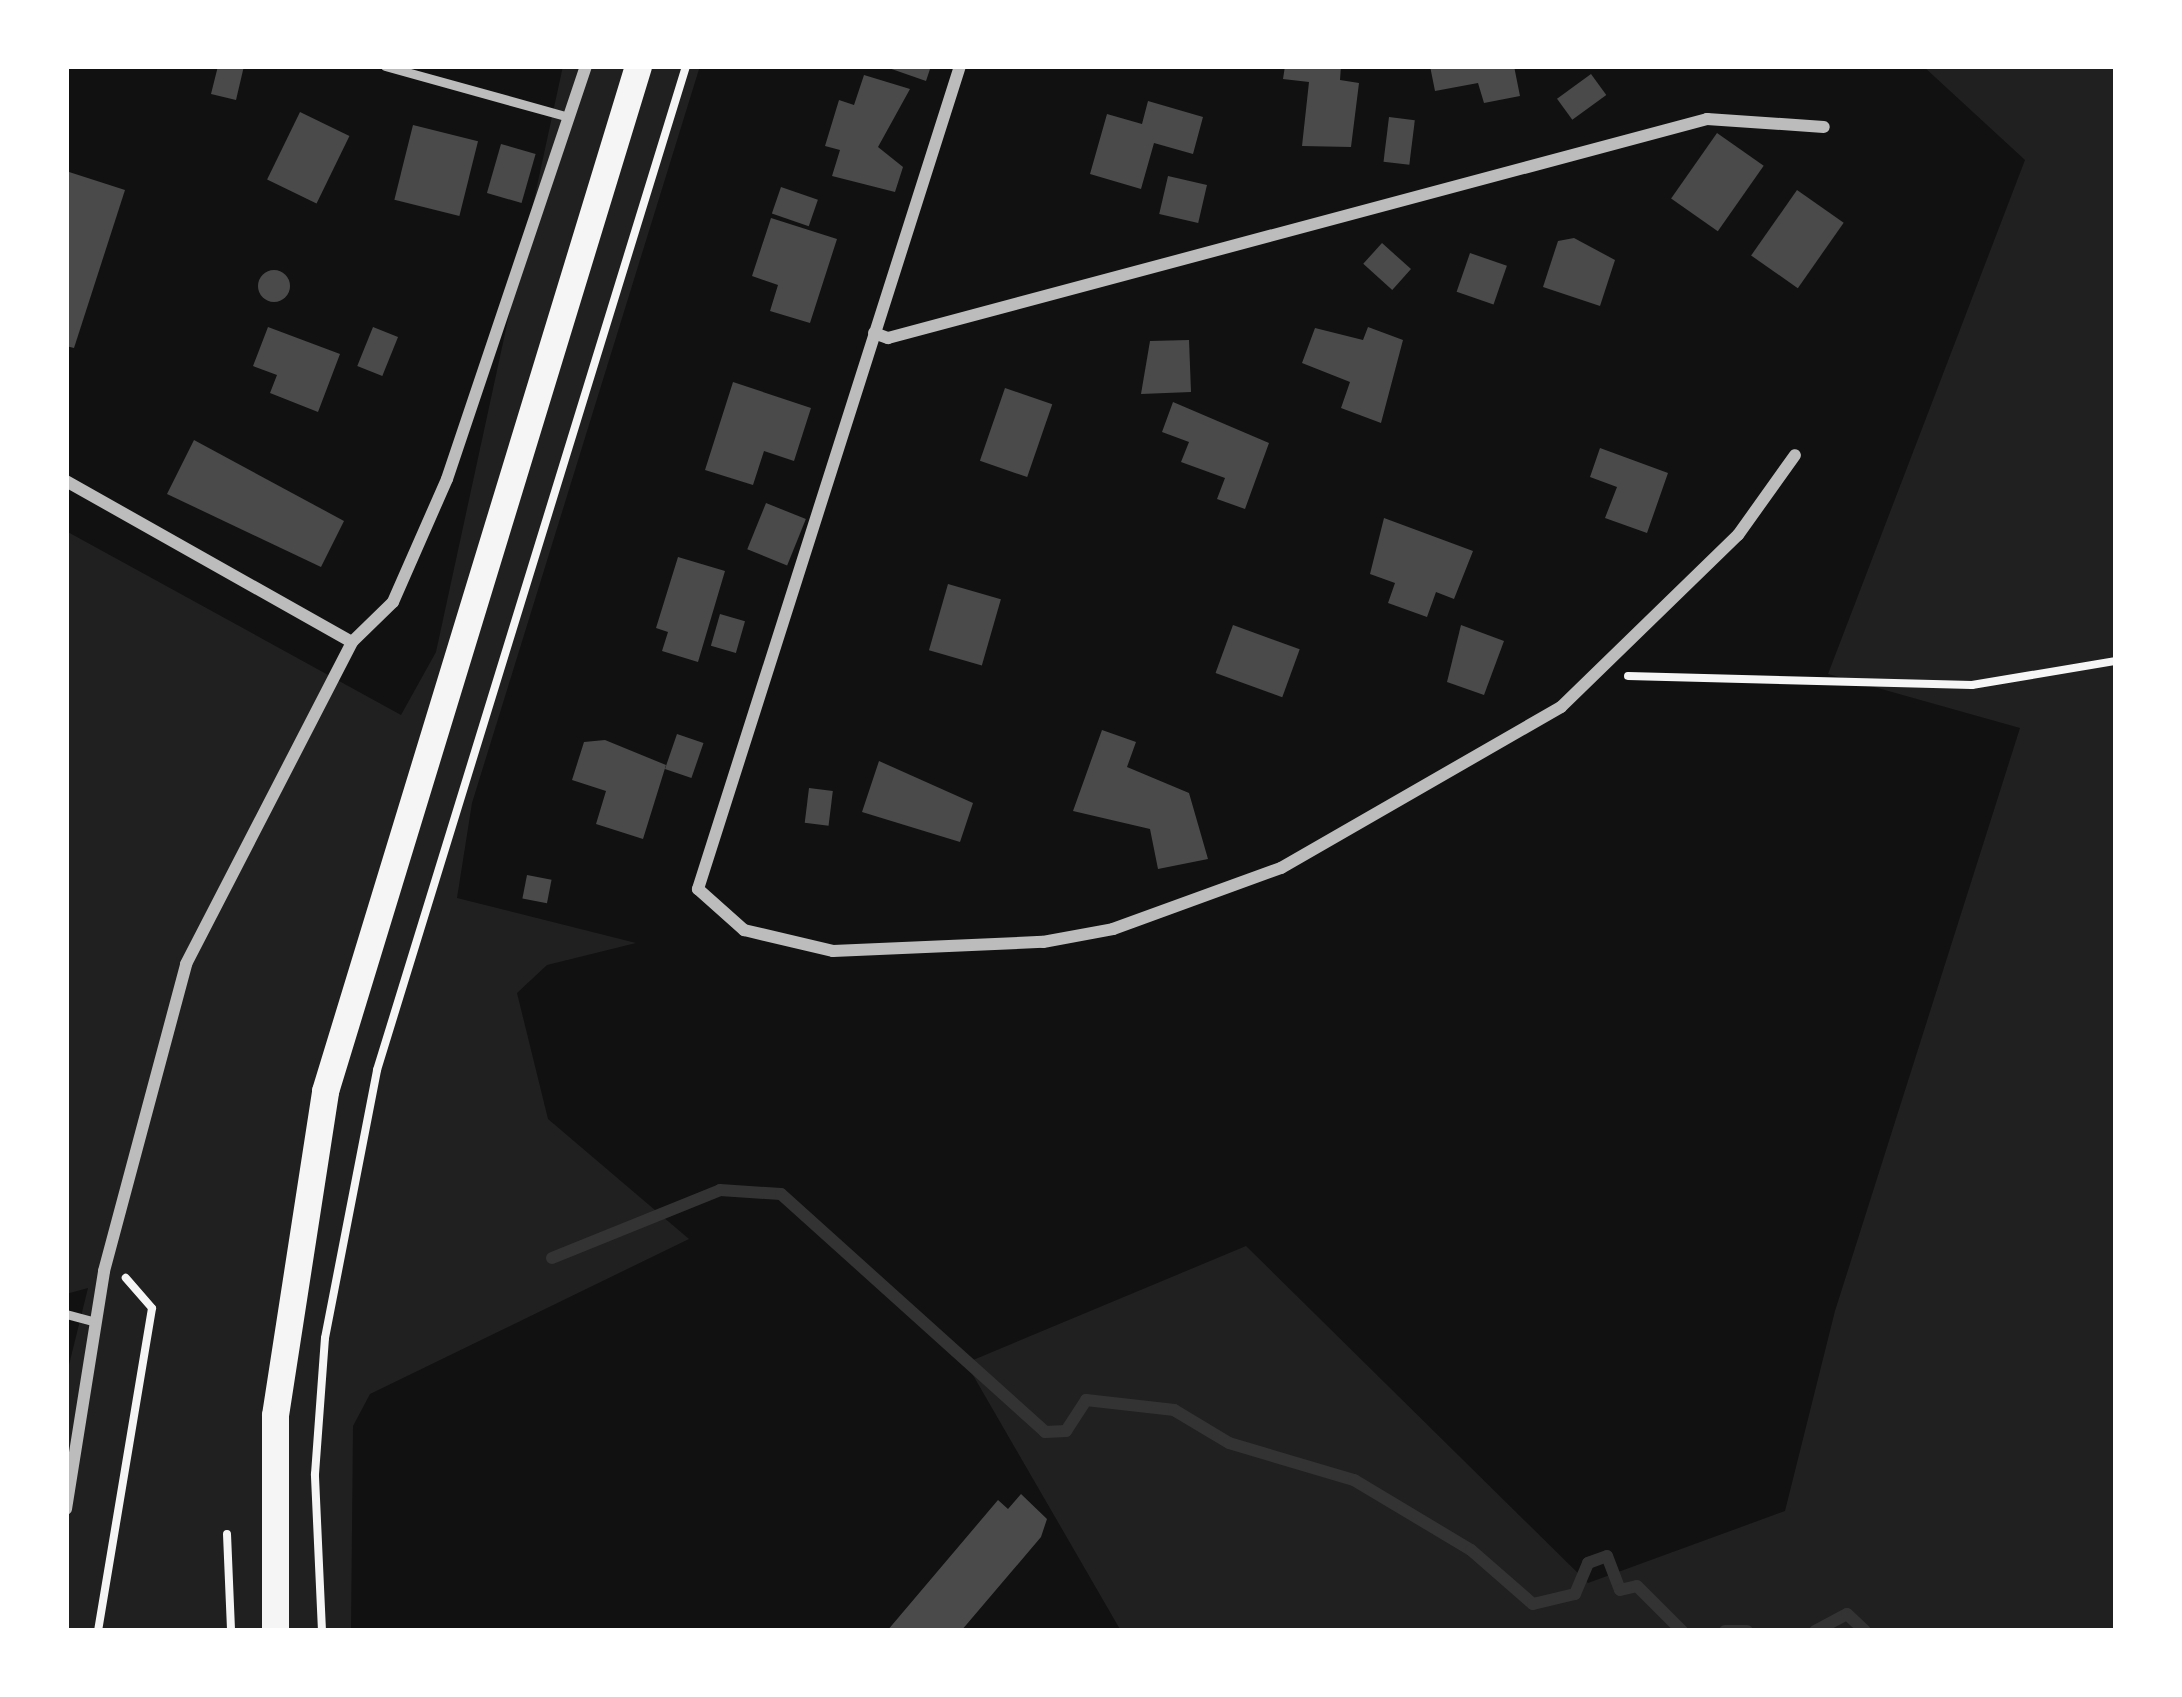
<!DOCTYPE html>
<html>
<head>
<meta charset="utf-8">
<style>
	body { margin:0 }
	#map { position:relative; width:2182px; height:1697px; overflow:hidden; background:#111; font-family:Jost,sans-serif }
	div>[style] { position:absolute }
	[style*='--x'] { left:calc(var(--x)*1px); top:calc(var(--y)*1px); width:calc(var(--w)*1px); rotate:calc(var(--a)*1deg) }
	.green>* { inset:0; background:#202020 }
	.stream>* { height:12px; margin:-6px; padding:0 6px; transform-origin:6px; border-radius:6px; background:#333 }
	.building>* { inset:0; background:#4a4a4a; transform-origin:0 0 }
	.round { border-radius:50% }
	.path>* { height:8px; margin:-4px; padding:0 4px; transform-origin:4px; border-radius:4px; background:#f5f5f5 }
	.service>* { height:9px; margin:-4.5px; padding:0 4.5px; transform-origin:4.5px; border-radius:4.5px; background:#bcbcbc }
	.minor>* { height:12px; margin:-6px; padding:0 6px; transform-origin:6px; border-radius:6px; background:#bcbcbc }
	.primary>* { height:27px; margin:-13.5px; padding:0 13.5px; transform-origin:13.5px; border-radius:13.5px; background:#f5f5f5 }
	span { translate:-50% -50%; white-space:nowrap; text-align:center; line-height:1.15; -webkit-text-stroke:9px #fff; paint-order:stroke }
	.frame { position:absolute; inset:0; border:69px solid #fff; pointer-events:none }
</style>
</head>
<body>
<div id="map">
	<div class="green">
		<i style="clip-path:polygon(563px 66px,700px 66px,472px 803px,457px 898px,636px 943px,547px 965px,517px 993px,548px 1119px,689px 1239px,370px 1394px,353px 1426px,351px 1631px,66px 1631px,66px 1377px,88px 1288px,66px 1294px,66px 531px,401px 715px,436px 652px)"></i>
		<i style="clip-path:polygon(1923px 66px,2116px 66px,2116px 1631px,1121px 1631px,966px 1363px,1246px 1246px,1588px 1583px,1785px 1511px,1835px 1311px,2020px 728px,1828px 674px,2025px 160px)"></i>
	</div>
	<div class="stream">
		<i style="--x:552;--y:1258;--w:181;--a:-22"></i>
		<i style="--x:720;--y:1190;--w:61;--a:3.8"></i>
		<i style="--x:781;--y:1194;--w:355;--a:42"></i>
		<i style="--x:1045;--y:1432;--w:21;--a:-3"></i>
		<i style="--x:1066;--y:1431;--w:37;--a:-57"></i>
		<i style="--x:1086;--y:1400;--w:89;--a:6.5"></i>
		<i style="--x:1174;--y:1410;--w:64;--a:31"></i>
		<i style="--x:1229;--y:1443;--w:130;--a:16.5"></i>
		<i style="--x:1354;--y:1480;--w:136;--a:30.9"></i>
		<i style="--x:1471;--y:1550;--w:82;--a:41.1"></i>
		<i style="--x:1533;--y:1604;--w:43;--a:-13.4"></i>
		<i style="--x:1575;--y:1594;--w:34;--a:-67"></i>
		<i style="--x:1588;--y:1563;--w:20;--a:-20"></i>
		<i style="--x:1607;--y:1556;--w:36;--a:69"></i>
		<i style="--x:1620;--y:1590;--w:17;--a:-13"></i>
		<i style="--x:1637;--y:1586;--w:64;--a:45"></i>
		<i style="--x:1725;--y:1631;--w:22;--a:0"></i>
		<i style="--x:1815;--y:1631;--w:36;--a:-28"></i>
		<i style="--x:1847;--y:1614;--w:25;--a:43"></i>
	</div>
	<div class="building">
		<i style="clip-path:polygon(218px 66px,244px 66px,236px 100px,211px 94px)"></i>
		<i style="clip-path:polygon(883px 66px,931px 66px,926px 81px)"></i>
		<i style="clip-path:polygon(1285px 66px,1341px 66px,1340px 80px,1359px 83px,1351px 147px,1302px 146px,1309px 82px,1283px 79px)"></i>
		<i style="clip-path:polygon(1430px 66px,1514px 66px,1520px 96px,1484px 103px,1478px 83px,1435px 91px)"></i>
		<i style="left:1591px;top:74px;width:26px;height:42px;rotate:54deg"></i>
		<i style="clip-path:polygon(864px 75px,910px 89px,878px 147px,903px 167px,895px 192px,832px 176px,840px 150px,825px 146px,839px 100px,854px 105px)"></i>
		<i style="clip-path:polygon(1148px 101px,1203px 117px,1193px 154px,1154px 143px,1141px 189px,1090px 174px,1107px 114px,1142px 124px)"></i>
		<i style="left:300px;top:112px;width:55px;height:75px;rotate:26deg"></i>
		<i style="left:1389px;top:117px;width:26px;height:45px;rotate:7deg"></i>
		<i style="left:413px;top:125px;width:67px;height:77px;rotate:14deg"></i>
		<i style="left:1717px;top:133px;width:57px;height:80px;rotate:35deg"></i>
		<i style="left:501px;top:144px;width:36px;height:51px;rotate:16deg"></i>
		<i style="clip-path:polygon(66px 171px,125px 190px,74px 348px,66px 346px)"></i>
		<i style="left:1168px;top:176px;width:40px;height:39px;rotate:13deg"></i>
		<i style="left:781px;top:187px;width:39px;height:28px;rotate:19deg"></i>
		<i style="left:1797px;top:190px;width:57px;height:80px;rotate:35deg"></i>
		<i style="clip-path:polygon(771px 218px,837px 239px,810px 323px,770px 311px,778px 285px,752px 276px)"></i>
		<i style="clip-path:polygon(1574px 238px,1615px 260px,1600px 306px,1543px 287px,1558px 241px)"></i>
		<i style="left:1382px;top:243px;width:39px;height:28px;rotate:42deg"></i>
		<i style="left:1470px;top:253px;width:39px;height:41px;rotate:19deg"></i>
		<i class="round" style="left:258px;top:270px;width:32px;height:32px"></i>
		<i style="clip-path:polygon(268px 327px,340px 354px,318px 412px,270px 393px,277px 375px,253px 366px)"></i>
		<i style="left:373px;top:327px;width:27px;height:42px;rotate:22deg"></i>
		<i style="clip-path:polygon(1368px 327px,1403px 340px,1381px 423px,1341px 408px,1350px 382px,1302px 363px,1315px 328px,1363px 340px)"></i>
		<i style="clip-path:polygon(1189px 340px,1191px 392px,1141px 394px,1150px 341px)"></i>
		<i style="clip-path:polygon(733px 382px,811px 408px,794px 461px,764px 451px,753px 485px,705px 470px)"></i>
		<i style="left:1005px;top:388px;width:50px;height:77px;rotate:19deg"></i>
		<i style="clip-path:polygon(1173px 402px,1269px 443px,1245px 509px,1217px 499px,1225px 478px,1181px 462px,1189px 442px,1162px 432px)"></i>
		<i style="clip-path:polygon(194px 440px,344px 521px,321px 567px,167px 494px)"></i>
		<i style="clip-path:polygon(1600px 448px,1668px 473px,1647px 533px,1605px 518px,1617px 487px,1590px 477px)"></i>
		<i style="left:766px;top:503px;width:43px;height:50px;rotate:22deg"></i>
		<i style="clip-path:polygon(1384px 518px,1473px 551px,1454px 599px,1436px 592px,1427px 617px,1388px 603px,1395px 583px,1370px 574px)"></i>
		<i style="clip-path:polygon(678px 557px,725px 571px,698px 662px,662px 651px,668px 632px,656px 628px)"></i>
		<i style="left:948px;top:584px;width:55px;height:69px;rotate:16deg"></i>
		<i style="left:720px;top:614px;width:26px;height:33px;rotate:16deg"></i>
		<i style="left:1233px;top:625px;width:71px;height:51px;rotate:20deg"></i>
		<i style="clip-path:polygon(1461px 625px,1504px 641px,1484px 695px,1447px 682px)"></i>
		<i style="clip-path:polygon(1102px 730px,1136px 742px,1127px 767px,1189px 793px,1208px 859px,1158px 869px,1150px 829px,1073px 811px)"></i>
		<i style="left:677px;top:734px;width:28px;height:37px;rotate:19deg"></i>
		<i style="clip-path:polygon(605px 740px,666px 765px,643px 839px,596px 824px,606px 791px,572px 780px,584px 742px)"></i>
		<i style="clip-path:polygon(879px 761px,973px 803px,960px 842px,862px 812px)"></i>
		<i style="left:809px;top:788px;width:24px;height:35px;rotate:7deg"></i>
		<i style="left:527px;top:875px;width:25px;height:24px;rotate:11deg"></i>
		<i style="clip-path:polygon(1021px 1494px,1047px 1519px,1041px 1537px,961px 1631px,887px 1631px,998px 1500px,1008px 1509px)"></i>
	</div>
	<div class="path">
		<i style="--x:1628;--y:676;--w:344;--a:1.5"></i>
		<i style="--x:1972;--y:685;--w:146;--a:-9.5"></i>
		<i style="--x:227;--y:1534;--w:97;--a:87.6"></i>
		<i style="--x:98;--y:1631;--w:327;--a:-80.5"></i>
		<i style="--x:152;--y:1308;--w:40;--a:-131"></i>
		<i style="--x:322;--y:1631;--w:157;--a:-92.6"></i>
		<i style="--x:315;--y:1474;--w:136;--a:-85.8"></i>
		<i style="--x:325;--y:1338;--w:273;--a:-79"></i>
		<i style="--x:377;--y:1070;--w:1050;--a:-72.89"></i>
	</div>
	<div class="service">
		<i style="--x:385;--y:66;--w:187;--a:15.5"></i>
		<i style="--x:66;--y:1314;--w:30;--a:15"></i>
	</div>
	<div class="minor">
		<i style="--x:960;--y:66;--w:864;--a:107.66"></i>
		<i style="--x:698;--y:889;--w:62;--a:41.7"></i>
		<i style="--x:744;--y:930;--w:91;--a:13.3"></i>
		<i style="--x:833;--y:951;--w:210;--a:-2.5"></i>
		<i style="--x:1043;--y:942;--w:71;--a:-10.5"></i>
		<i style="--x:1113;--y:929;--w:179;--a:-20"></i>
		<i style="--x:1281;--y:868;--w:323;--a:-29.9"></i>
		<i style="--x:1561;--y:707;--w:247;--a:-44.2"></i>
		<i style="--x:1738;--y:535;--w:98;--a:-54.5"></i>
		<i style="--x:874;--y:333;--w:15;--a:20"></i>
		<i style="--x:888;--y:338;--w:848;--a:-14.97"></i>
		<i style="--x:1707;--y:119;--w:117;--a:3.9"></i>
		<i style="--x:66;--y:481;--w:328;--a:29.4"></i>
		<i style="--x:66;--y:1509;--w:241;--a:-80.9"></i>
		<i style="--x:104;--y:1271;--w:318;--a:-75"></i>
		<i style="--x:186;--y:964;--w:362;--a:-62.7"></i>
		<i style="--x:352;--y:642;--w:57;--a:-44.3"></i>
		<i style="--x:393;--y:602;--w:134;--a:-66.3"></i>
		<i style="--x:447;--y:479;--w:436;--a:-71.4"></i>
	</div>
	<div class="primary">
		<i style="--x:275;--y:1631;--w:216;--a:-90"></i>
		<i style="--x:275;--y:1415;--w:328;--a:-81.2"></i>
		<i style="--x:325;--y:1091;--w:1072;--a:-73.02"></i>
	</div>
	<div class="frame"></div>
</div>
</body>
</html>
